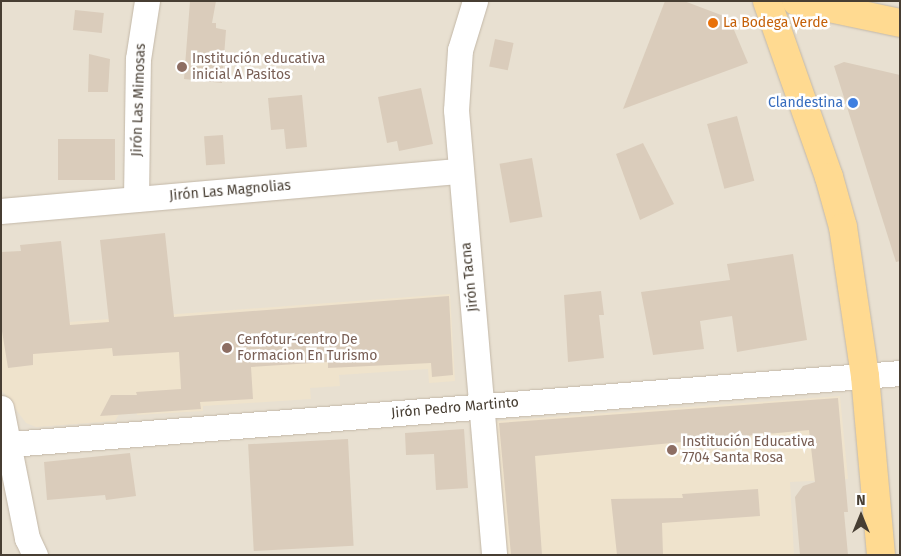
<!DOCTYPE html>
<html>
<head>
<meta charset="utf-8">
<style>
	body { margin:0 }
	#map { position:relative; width:901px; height:556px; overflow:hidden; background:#f4eee4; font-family:"Fira Sans",sans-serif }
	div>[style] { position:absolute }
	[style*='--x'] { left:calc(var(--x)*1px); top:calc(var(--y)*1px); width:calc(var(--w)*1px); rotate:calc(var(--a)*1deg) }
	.residential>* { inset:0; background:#e8e0d1; transform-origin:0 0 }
	.education>* { inset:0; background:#efe3cc }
	.building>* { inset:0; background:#daccbb; transform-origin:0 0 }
	.roads { filter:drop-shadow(0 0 1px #c3b8a8) drop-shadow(0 0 1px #c3b8a8) }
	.minor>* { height:25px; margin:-12.5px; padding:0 12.5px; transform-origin:12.5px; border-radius:12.5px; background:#fff }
	.major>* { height:28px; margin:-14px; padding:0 14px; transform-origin:14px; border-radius:14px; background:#ffda91 }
	.dots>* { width:14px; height:14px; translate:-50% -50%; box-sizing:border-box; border:2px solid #fff; border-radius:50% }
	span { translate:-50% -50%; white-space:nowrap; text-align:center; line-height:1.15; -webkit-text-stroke:5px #fff; paint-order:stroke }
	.food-label { font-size:14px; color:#c56008 }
	.left { translate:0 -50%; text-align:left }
	.education-label { font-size:14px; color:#785e54 }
	.street-label { font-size:14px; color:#473e33 }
	.shop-label { font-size:14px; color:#366cbe }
	.right { translate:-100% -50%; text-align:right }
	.frame { position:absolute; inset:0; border:2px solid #473e33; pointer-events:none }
	.north { position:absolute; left:836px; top:491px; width:50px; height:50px; -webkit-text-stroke:4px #fff; paint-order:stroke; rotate:0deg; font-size:14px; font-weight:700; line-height:20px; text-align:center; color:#473e33 }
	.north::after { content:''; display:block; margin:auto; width:18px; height:22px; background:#473e33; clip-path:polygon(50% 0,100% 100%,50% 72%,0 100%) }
</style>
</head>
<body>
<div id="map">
	<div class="residential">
		<i style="left:1px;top:1px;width:899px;height:554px"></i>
	</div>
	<div class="education">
		<i style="clip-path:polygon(450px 294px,455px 381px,429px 383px,428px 369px,339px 375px,340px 386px,310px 388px,311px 399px,203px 406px,203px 411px,137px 415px,136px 402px,127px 401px,115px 421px,36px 427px,26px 423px,1px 389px,1px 327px)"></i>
		<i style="clip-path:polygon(840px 396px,848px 479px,790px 482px,794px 555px,508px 555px,497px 421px)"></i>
	</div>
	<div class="building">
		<i style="clip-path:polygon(190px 1px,216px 1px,212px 23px,216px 23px,216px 28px,226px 30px,222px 83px,184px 79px)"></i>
		<i style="clip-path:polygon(665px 1px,684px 1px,729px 18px,748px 63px,623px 109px)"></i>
		<i style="left:75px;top:10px;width:29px;height:20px;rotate:6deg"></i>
		<i style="left:495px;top:39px;width:19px;height:28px;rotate:12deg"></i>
		<i style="clip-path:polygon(89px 54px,110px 59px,108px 92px,88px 92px)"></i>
		<i style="clip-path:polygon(844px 62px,900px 75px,900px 261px,896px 262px,834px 66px)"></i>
		<i style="clip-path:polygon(421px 88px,433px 144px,399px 151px,397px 141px,387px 143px,378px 97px)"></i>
		<i style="clip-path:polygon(302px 95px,307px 147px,286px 149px,284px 129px,271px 130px,268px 98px)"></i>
		<i style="left:737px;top:116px;width:67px;height:31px;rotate:75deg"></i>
		<i style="left:223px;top:135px;width:29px;height:19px;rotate:86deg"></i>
		<i style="left:115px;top:139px;width:41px;height:57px;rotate:90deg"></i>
		<i style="clip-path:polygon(643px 143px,674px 204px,640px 220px,616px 154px)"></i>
		<i style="left:532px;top:158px;width:60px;height:33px;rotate:80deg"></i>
		<i style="clip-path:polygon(165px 233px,174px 317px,449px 296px,453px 375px,432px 377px,431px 363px,328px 368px,328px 362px,251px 367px,253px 399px,200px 402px,201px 409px,100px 416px,111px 395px,137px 395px,136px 392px,181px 389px,179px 352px,113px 356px,112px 348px,33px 354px,33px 365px,8px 368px,1px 325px,1px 252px,21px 251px,20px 245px,61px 241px,70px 325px,109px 322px,100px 240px)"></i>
		<i style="clip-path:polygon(793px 254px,807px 340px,737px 352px,732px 316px,700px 321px,704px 349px,653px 355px,641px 292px,730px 280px,727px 264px)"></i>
		<i style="clip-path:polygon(601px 291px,604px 315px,599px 315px,604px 358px,568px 362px,564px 295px)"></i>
		<i style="clip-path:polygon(838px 398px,848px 512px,844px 512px,848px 555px,800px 555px,795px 497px,803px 486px,815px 482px,809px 430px,535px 456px,542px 555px,511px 555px,499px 423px)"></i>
		<i style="clip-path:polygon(464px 429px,468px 488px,436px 490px,434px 454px,406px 455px,405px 433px)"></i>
		<i style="left:348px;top:439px;width:107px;height:100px;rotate:87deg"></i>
		<i style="clip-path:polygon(130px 453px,136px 496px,106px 500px,105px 495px,47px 500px,44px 462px)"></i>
		<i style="clip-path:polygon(758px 489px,760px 516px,662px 523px,663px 555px,617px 555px,611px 499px,683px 498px,682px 494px)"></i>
	</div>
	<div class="roads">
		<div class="minor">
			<i style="--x:475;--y:1;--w:51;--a:107"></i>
			<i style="--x:460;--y:50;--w:60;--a:93.8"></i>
			<i style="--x:456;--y:110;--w:447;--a:85.1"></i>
			<i style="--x:136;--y:199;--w:140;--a:-89.2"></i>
			<i style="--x:138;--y:59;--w:59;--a:-81.2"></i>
			<i style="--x:1;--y:211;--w:460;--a:-5"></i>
			<i style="--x:1;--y:408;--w:133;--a:78.7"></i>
			<i style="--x:27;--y:538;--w:19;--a:65"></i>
			<i style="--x:10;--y:444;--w:893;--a:-4.56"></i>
		</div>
		<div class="major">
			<i style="--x:767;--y:1;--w:187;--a:70.6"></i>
			<i style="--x:829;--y:177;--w:52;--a:74.4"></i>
			<i style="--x:843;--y:227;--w:151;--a:81.6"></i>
			<i style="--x:865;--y:376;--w:180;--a:84.9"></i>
			<i style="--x:796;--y:1;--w:106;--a:11.9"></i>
		</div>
	</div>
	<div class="dots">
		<i style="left:713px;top:23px;background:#e8710a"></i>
		<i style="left:182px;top:67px;background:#8d6e63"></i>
		<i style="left:853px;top:103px;background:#3f7fe0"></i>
		<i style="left:227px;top:348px;background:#8d6e63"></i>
		<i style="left:672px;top:450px;background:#8d6e63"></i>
	</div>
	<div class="food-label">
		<span class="left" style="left:723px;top:23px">La Bodega Verde</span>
	</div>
	<div class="education-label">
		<span class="left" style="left:192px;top:67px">Institución educativa<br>inicial A Pasitos</span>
		<span class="left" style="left:237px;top:348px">Cenfotur-centro De<br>Formacion En Turismo</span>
		<span class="left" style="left:682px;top:450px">Institución Educativa<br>7704 Santa Rosa</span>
	</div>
	<div class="street-label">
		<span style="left:139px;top:100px;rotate:-88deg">Jirón Las Mimosas</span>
		<span style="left:230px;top:191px;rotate:-5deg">Jirón Las Magnolias</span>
		<span style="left:470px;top:277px;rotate:-96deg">Jirón Tacna</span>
		<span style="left:455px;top:408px;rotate:-5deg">Jirón Pedro Martinto</span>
	</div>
	<div class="shop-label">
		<span class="right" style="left:843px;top:103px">Clandestina</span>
	</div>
	<div class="frame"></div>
	<div class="north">N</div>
</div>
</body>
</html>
